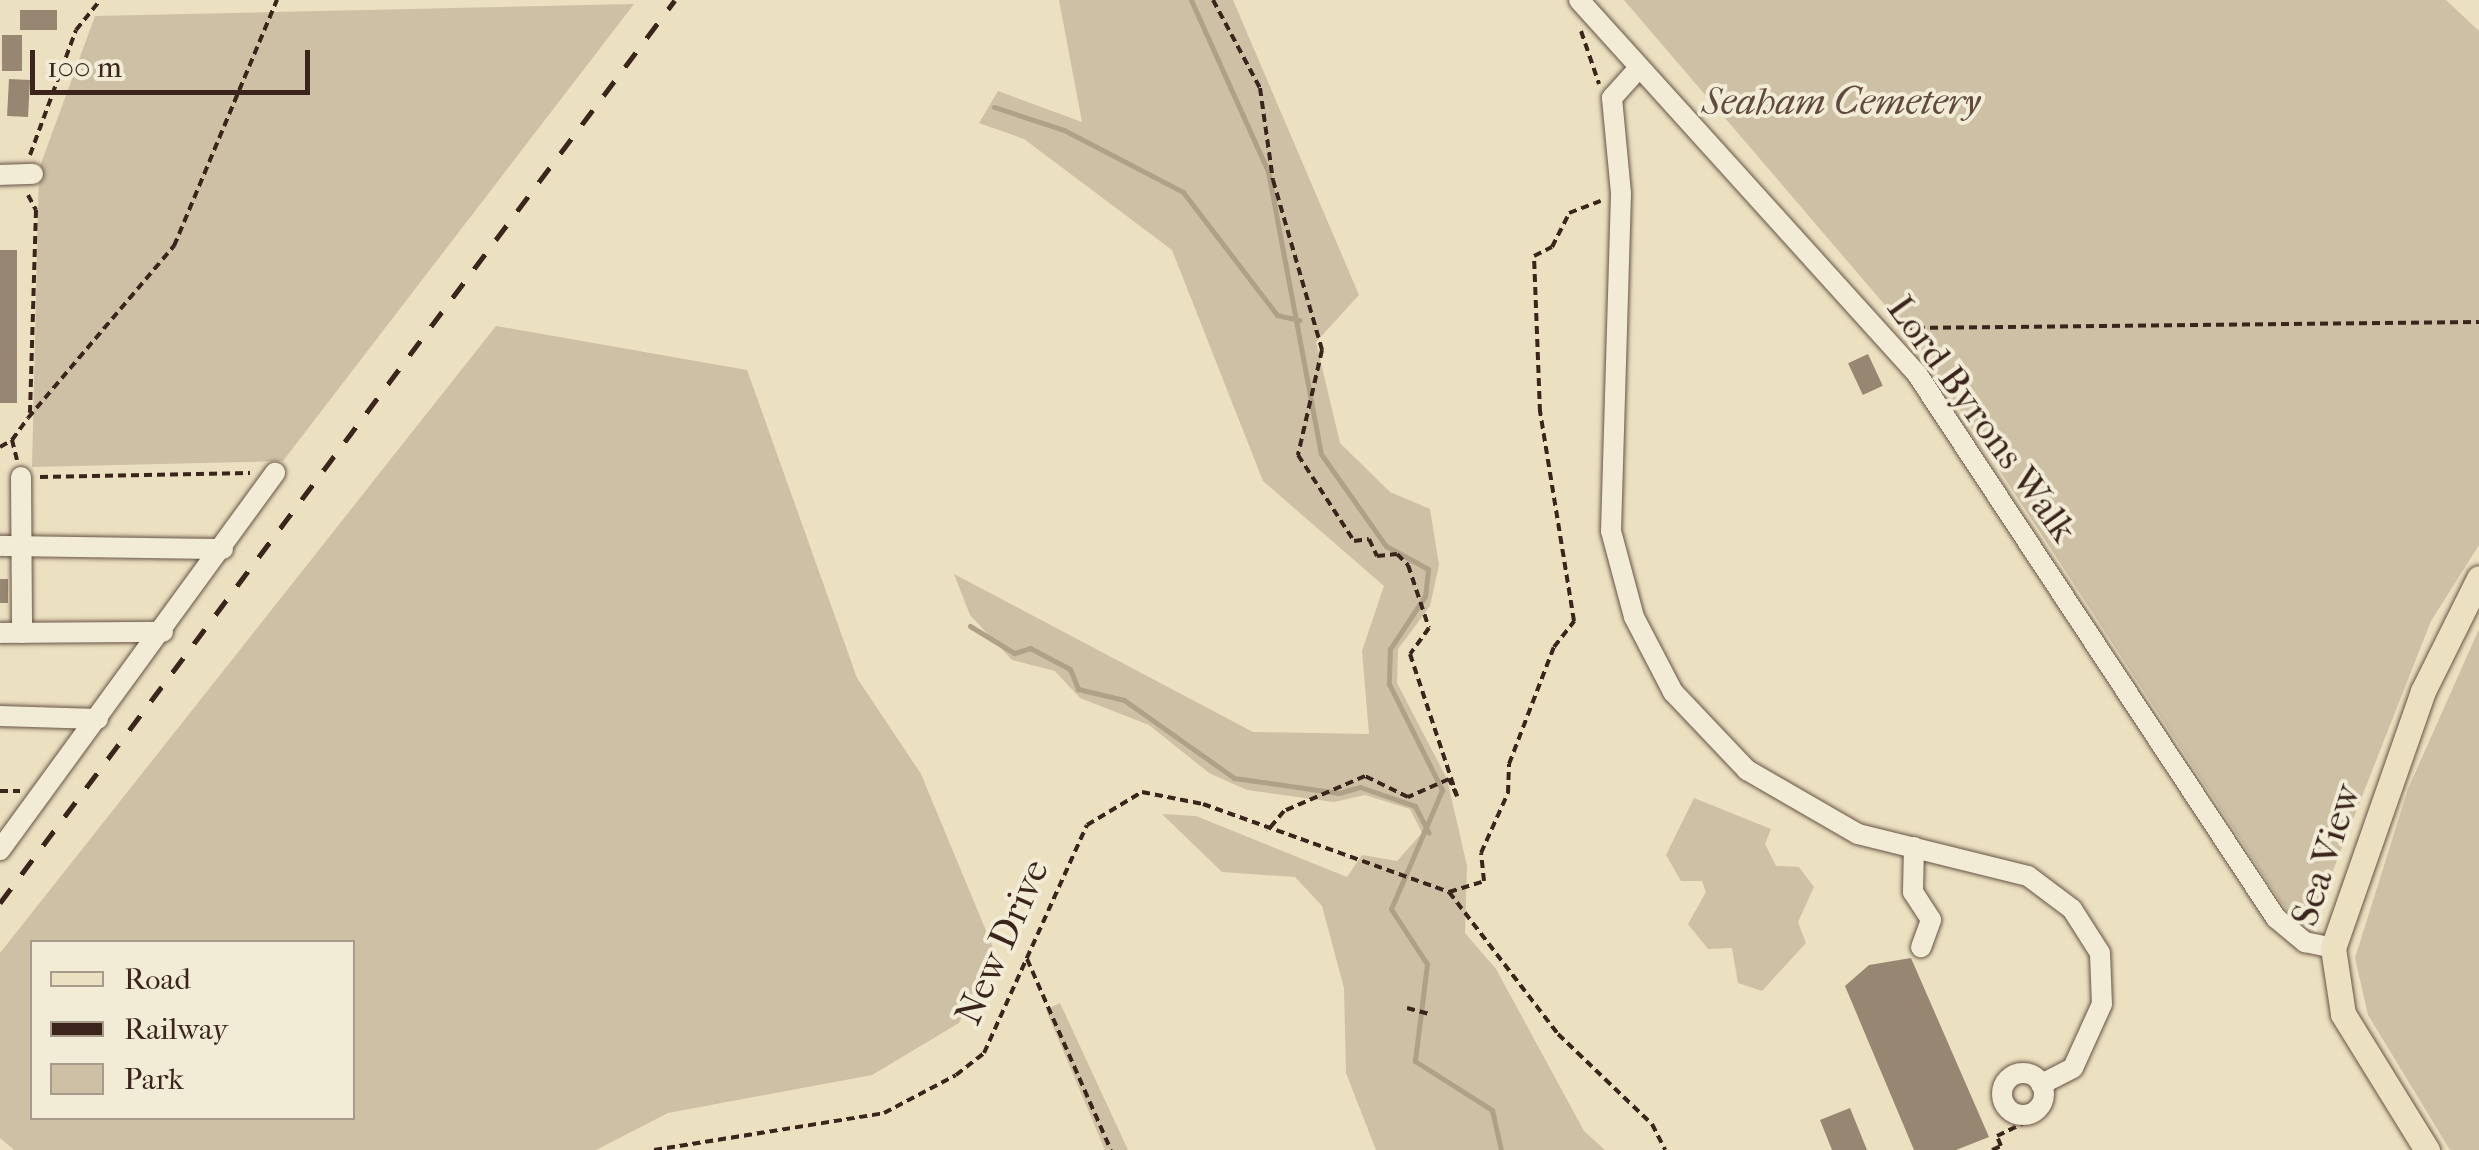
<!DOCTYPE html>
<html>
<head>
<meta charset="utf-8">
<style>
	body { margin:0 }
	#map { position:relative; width:2479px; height:1150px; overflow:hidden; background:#ebe0c0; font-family:"IM FELL French Canon",serif }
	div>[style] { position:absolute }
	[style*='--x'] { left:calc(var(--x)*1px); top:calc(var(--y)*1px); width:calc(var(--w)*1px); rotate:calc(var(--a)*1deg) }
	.green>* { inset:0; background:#cdc0a4 }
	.stream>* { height:5px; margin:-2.5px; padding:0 2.5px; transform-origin:2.5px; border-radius:2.5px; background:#afa088 }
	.building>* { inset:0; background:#978671; transform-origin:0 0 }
	.path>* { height:4px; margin-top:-2px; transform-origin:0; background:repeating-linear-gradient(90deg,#3b241c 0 8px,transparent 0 13px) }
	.roads { filter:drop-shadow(0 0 2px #675345) drop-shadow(0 0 2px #675345) }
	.minor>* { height:20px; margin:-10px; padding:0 10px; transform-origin:10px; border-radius:10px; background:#f2ebd6 }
	.minor>.ring { margin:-10px; padding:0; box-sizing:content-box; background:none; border:20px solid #f2ebd6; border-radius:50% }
	.major>* { height:25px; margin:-12.5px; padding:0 12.5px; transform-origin:12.5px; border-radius:12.5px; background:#ebe0c0 }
	.rail>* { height:5px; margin-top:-2.5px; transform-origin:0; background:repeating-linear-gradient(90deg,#3b241c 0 18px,transparent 0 36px) }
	span { translate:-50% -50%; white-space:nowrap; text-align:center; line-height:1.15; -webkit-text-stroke:8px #f2ebd6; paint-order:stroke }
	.park-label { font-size:38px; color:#604b3e; font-style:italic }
	.street-label { font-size:38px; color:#3b241c }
	.legend { position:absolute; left:30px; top:940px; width:325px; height:180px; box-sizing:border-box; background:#f2ebd6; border:2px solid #a99b8c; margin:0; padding:12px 18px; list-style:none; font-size:30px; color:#3b241c }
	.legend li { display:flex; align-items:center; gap:20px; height:50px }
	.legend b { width:50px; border:2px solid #a99b8c }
	.scale { position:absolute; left:30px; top:50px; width:280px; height:45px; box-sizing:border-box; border:5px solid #3b241c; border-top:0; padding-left:12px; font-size:30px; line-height:35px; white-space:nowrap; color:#3b241c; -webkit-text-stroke:8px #f2ebd6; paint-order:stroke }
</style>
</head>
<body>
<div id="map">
	<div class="green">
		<i style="clip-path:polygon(1059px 0,1233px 0,1359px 295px,1316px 342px,1340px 443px,1390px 492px,1430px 509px,1439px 565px,1430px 606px,1398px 649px,1397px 683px,1447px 779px,1467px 866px,1465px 933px,1496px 969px,1584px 1131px,1605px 1150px,1376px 1150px,1346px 1073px,1344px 988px,1322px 906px,1295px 877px,1222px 872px,1162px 814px,1196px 816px,1347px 877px,1362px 855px,1397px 861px,1422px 833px,1410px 809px,1365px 795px,1334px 802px,1247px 790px,1209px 773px,1149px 725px,1080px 698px,1055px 671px,1012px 660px,970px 615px,954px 574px,1253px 732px,1369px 734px,1362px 651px,1384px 586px,1263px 481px,1172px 250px,1024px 139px,979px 123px,998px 91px,1082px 122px)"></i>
		<i style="clip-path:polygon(1624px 0,2446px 0,2479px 31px,2479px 545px,2431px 621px,2315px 916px,2291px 916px,2281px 902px,1914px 339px)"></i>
		<i style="clip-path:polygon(634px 4px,283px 461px,32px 467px,39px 169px,95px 16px)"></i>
		<i style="clip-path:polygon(evenodd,496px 326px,747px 370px,857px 678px,921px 774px,994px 950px,959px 1023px,872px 1075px,668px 1113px,596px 1150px,14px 1150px,0 1138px,0 953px,496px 326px,32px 942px,352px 942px,352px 1118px,32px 1118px,32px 942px)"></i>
		<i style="clip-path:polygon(2479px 629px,2479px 1150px,2450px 1150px,2368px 1015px,2355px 958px,2408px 789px)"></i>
		<i style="clip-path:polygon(1694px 798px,1771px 829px,1765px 844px,1776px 866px,1799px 867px,1814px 887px,1798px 922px,1806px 943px,1762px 991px,1738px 983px,1732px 948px,1708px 949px,1688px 924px,1706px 892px,1702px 881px,1681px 881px,1666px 855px)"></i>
		<i style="clip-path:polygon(1060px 1003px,1128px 1150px,1105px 1150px,1046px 1010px)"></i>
	</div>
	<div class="stream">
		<i style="--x:1191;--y:0;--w:188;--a:65.8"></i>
		<i style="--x:1268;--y:171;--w:288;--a:79.4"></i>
		<i style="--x:1321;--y:454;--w:113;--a:54.8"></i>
		<i style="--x:1386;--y:546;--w:48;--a:28.7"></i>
		<i style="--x:1428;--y:569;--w:27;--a:96"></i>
		<i style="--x:1425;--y:596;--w:64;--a:123.4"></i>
		<i style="--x:1390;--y:649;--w:35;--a:92"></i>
		<i style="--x:1389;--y:684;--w:119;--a:63.4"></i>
		<i style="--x:1442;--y:790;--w:129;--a:113.2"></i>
		<i style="--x:1391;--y:909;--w:66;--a:56.8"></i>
		<i style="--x:1427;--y:964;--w:98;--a:97.1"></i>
		<i style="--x:1415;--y:1061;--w:91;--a:32.5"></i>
		<i style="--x:1492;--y:1110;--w:41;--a:77.3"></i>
		<i style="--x:994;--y:107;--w:74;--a:18.2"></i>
		<i style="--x:1064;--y:130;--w:134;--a:27.5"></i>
		<i style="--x:1183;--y:192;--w:155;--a:52.6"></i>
		<i style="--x:1277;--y:315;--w:23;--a:13"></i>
		<i style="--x:970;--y:626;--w:52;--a:31.5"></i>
		<i style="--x:1014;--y:653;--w:17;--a:-17"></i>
		<i style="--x:1030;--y:648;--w:45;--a:27.7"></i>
		<i style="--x:1070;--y:669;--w:22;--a:68"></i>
		<i style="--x:1078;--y:689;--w:47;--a:13.4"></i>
		<i style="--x:1124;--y:700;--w:135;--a:35.3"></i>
		<i style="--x:1234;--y:778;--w:106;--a:8.1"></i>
		<i style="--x:1339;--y:793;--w:22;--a:-16"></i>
		<i style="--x:1360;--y:787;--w:58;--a:19.1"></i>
		<i style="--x:1415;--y:806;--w:30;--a:63"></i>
	</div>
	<div class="building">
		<i style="left:20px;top:10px;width:37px;height:20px"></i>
		<i style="left:2px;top:35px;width:20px;height:36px"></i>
		<i style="left:9px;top:79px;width:21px;height:37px;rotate:3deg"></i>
		<i style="left:0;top:250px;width:17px;height:153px"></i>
		<i style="left:1868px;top:354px;width:35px;height:22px;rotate:65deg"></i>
		<i style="left:0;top:579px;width:8px;height:24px"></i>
		<i style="clip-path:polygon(1911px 958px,1989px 1137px,1956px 1150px,1914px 1150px,1845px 986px,1869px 965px)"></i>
		<i style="clip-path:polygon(1850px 1108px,1867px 1150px,1832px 1150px,1820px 1120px)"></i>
	</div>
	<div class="path">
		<i style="--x:1213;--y:0;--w:100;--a:61.9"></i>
		<i style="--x:1260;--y:88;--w:93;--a:82"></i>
		<i style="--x:1273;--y:180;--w:177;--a:73.9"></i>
		<i style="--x:1322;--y:350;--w:108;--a:102.9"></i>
		<i style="--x:1298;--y:455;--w:103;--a:56.9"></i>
		<i style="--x:1354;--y:541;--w:15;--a:-8"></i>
		<i style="--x:1369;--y:539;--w:19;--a:65"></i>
		<i style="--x:1377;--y:556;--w:20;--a:-6"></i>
		<i style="--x:1397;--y:554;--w:16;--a:45"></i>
		<i style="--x:1408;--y:565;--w:66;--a:71.6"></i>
		<i style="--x:1429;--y:628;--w:32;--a:126"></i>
		<i style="--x:1410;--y:654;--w:150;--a:71.7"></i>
		<i style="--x:1457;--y:796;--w:19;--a:-115"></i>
		<i style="--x:1449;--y:779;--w:45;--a:156.3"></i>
		<i style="--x:1408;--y:797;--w:48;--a:-154"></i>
		<i style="--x:1365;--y:776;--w:88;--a:156.6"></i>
		<i style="--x:1284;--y:811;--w:26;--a:130"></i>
		<i style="--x:1581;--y:31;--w:56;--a:71.2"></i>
		<i style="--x:30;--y:155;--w:133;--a:-69.8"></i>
		<i style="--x:76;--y:30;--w:38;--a:-51"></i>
		<i style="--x:28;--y:195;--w:17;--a:62"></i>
		<i style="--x:36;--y:210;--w:203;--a:91.7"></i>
		<i style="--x:1904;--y:328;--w:575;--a:-0.6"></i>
		<i style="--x:0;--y:447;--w:14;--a:-30"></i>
		<i style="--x:17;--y:460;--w:21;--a:-104"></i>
		<i style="--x:12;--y:440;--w:27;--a:-54"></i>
		<i style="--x:28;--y:418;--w:226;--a:-49.7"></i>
		<i style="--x:174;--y:246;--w:267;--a:-67.3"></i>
		<i style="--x:40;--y:477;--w:210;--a:-1.1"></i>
		<i style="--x:0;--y:791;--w:20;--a:0"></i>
		<i style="--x:1449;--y:892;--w:37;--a:-17"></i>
		<i style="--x:1484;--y:881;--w:28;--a:-96"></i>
		<i style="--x:1481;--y:853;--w:66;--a:-65.8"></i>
		<i style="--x:1508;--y:793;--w:29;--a:-88"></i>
		<i style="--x:1509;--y:764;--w:125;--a:-69"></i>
		<i style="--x:1554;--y:647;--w:33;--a:-52"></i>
		<i style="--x:1574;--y:621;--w:212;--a:-99.2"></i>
		<i style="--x:1540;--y:412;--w:156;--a:-92.2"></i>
		<i style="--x:1534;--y:256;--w:20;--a:-27"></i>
		<i style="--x:1552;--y:247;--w:38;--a:-63"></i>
		<i style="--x:1569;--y:213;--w:34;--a:-21"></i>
		<i style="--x:1027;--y:959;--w:209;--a:66.3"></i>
		<i style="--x:1407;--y:1008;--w:24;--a:15"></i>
		<i style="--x:654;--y:1150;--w:233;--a:-9.1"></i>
		<i style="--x:884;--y:1113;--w:81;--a:-27.8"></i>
		<i style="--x:956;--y:1075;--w:36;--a:-38"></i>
		<i style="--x:984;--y:1053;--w:250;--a:-65.7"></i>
		<i style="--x:1087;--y:825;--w:64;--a:-31"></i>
		<i style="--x:1142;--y:792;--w:62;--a:11.1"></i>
		<i style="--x:1203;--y:804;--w:261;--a:19.7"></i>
		<i style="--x:1449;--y:892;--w:179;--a:52.5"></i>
		<i style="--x:1558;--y:1034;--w:130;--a:43.8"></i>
		<i style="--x:1652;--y:1124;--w:29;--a:63"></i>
		<i style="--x:1992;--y:1150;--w:10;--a:-24"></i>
		<i style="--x:2001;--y:1146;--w:11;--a:-112"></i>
		<i style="--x:1997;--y:1136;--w:30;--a:-26"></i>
		<i style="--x:2024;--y:1123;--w:9;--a:-117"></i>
	</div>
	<div class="roads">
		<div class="minor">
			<i style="--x:1579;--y:0;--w:504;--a:47.89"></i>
			<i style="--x:1917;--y:374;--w:652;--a:56.58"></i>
			<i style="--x:2276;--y:918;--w:38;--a:40"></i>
			<i style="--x:2305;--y:942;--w:29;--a:12"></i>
			<i style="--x:1638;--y:69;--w:39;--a:132"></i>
			<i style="--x:1612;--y:98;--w:96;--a:84.6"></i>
			<i style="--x:1621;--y:194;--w:337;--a:91.7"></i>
			<i style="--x:1611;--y:531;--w:89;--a:75"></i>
			<i style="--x:1634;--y:617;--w:85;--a:62.5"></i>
			<i style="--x:1673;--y:692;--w:108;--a:46.5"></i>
			<i style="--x:1747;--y:770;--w:128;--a:30"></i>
			<i style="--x:1858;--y:834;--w:175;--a:13.9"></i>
			<i style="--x:2028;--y:876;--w:55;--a:36.9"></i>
			<i style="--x:2072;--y:909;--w:52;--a:57.5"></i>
			<i style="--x:2100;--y:953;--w:51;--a:87.8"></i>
			<i style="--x:2102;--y:1004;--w:70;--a:114.4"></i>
			<i style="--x:2073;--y:1068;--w:36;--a:153"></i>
			<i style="--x:0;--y:175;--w:33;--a:-2"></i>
			<i style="--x:21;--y:477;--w:156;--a:89.6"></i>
			<i style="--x:0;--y:546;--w:223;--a:0.8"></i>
			<i style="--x:0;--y:633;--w:163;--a:-0.4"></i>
			<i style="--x:0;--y:716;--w:98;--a:1.8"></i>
			<i style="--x:1914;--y:847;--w:45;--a:91.3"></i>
			<i style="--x:1913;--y:892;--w:33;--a:57"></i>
			<i style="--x:1931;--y:920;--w:29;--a:110"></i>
			<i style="--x:0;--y:850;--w:467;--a:-53.9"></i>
			<i class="ring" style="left:2002px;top:1073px;width:22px;height:22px"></i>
		</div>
		<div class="major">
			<i style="--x:2427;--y:1150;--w:160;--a:-121.7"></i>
			<i style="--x:2343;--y:1014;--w:67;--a:-98.6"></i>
			<i style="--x:2333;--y:948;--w:272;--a:-70.7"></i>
			<i style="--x:2423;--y:691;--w:126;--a:-63.6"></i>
		</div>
	</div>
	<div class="rail">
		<i style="--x:0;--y:903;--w:1127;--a:-53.22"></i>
	</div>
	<div class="park-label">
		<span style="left:1841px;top:102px">Seaham Cemetery</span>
	</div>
	<div class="street-label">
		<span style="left:1982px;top:419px;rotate:54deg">Lord Byrons Walk</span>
		<span style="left:2326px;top:855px;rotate:-72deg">Sea View</span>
		<span style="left:1002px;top:942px;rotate:-66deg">New Drive</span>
	</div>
	<ul class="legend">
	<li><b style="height:12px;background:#ebe0c0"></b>Road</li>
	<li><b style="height:12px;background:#3b241c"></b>Railway</li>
	<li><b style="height:28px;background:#cdc0a4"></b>Park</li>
	</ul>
	<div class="scale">100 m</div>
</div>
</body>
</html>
